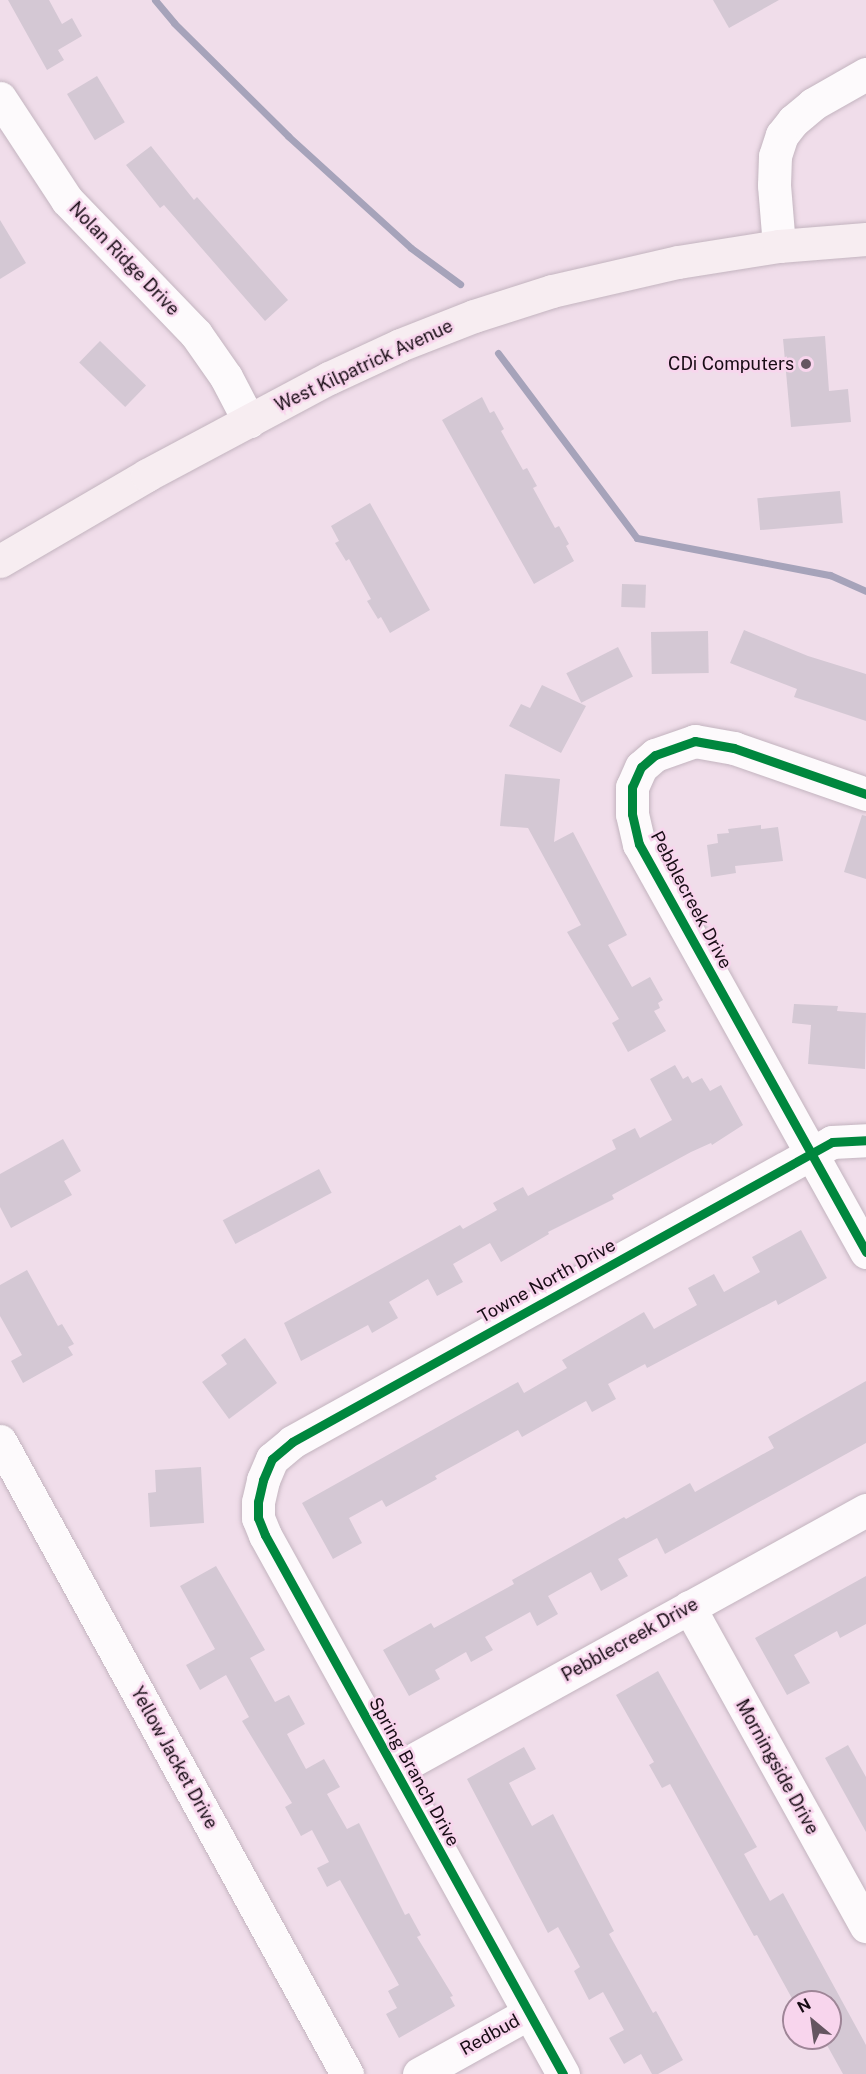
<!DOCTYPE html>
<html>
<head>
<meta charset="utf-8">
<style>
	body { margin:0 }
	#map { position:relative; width:866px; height:2074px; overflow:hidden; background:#f0ddea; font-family:"Public Sans",sans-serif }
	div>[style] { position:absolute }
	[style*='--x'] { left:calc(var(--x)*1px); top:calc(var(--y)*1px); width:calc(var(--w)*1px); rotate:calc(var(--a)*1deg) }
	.stream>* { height:7px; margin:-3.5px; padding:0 3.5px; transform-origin:3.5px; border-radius:3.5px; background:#a6a3ba }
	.building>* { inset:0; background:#d4c8d4; transform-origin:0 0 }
	.roads { filter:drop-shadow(0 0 2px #c3b4bf) drop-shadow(0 0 2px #c3b4bf) }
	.minor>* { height:33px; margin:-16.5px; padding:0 16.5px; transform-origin:16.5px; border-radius:16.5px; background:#fdfafc }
	.major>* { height:33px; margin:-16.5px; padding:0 16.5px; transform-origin:16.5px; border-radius:16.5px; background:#f7edf1 }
	.cycleway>* { height:9px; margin:-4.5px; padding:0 4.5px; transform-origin:4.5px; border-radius:4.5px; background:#00873e }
	.dots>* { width:16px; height:16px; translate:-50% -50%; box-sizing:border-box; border:3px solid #f8d5ed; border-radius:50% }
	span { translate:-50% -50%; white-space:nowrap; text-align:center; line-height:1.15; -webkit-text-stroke:5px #f8d5ed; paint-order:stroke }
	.street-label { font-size:18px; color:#180c15 }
	.poi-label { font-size:18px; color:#180c15 }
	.right { translate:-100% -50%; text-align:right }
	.north { position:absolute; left:782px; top:1990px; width:60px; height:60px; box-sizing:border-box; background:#f8d5ed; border:2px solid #9e8597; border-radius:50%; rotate:331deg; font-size:16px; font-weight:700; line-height:24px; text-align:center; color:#180c15 }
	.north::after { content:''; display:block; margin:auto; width:21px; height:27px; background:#645560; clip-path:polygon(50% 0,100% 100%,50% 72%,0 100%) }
</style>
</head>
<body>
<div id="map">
	<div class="stream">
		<i style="--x:155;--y:0;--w:30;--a:50"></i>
		<i style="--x:174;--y:23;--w:161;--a:44.7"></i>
		<i style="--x:288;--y:136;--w:166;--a:42.3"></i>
		<i style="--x:411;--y:248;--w:61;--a:36.3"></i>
		<i style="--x:498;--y:353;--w:231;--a:53.1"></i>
		<i style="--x:637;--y:538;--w:197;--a:10.9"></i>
		<i style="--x:830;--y:575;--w:39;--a:24"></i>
	</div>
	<div class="building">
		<i style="clip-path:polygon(8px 0,49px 0,62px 24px,72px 18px,82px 36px,58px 50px,64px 60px,47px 70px)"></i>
		<i style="clip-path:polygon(713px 0,779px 0,729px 28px)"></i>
		<i style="left:97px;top:76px;width:54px;height:35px;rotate:59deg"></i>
		<i style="clip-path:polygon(151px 146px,194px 200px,197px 197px,288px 300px,265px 321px,164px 205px,160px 208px,126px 165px)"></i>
		<i style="clip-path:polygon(0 220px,26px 263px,0 279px)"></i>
		<i style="clip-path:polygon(825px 336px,829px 391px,848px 389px,851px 422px,791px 427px,783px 339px)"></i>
		<i style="left:100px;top:341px;width:64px;height:30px;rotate:44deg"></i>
		<i style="clip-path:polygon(482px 397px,490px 413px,494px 411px,504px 429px,501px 431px,523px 470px,527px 468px,537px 486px,533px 488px,555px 528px,559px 526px,569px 544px,566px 546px,574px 561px,534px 584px,442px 420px)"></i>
		<i style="left:840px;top:491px;width:32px;height:83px;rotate:85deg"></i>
		<i style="clip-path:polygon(370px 503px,430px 610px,390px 633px,381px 617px,378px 619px,367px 601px,371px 599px,349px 559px,346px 561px,335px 543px,339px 541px,331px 526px)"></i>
		<i style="left:622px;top:584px;width:24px;height:23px;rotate:2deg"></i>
		<i style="clip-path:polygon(744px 630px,808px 656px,866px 674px,866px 721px,794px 697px,797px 689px,730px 663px)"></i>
		<i style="left:708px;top:631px;width:42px;height:57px;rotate:89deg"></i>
		<i style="left:618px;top:647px;width:33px;height:58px;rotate:63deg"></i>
		<i style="clip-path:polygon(542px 685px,586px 706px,561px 753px,509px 726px,521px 704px,530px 708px)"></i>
		<i style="clip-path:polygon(505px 774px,560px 779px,554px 842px,573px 832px,627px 935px,608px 945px,632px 987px,650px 977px,663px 1000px,658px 1003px,660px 1008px,654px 1011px,666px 1031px,628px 1052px,612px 1023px,619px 1019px,567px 932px,581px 925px,528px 828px,500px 826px)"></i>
		<i style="clip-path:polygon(862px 815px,866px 816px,866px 879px,844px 872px)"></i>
		<i style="clip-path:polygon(761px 825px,761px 829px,778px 827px,783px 861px,735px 866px,736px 873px,711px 877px,707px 845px,718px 843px,717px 834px,729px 833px,728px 829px)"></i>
		<i style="clip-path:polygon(794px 1004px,838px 1006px,837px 1011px,866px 1013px,865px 1069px,808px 1064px,811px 1025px,792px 1023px)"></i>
		<i style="clip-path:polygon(675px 1065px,683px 1079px,688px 1076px,692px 1083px,702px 1078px,710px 1091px,721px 1085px,743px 1125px,712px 1145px,711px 1143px,691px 1152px,612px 1195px,614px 1199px,548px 1232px,549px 1234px,501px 1262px,490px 1243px,453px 1264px,463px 1282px,437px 1296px,428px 1279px,389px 1302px,398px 1318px,372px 1333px,368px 1325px,301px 1361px,284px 1323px,460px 1225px,463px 1229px,497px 1210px,493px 1203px,523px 1187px,528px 1196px,616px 1149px,612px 1140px,635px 1128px,640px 1138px,672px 1120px,650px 1079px)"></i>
		<i style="clip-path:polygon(63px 1139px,81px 1171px,64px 1181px,72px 1195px,11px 1228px,0 1207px,0 1174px)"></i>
		<i style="left:319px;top:1169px;width:27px;height:109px;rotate:62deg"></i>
		<i style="clip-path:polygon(801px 1230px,827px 1278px,778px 1305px,776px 1300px,647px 1368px,645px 1364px,608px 1384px,616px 1399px,592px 1412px,586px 1401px,522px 1437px,518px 1430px,435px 1476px,437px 1479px,386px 1507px,382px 1500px,349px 1518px,362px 1543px,333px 1559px,302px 1503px,518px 1382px,524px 1393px,567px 1368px,562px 1360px,644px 1312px,654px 1329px,697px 1305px,688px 1288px,714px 1274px,724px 1292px,760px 1272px,752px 1257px)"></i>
		<i style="clip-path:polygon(27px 1270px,58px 1326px,62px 1324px,74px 1344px,68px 1347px,73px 1355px,23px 1383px,11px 1361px,22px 1355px,0 1316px,0 1285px)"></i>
		<i style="clip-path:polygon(245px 1338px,277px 1383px,229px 1419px,202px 1382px,227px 1364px,221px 1355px)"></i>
		<i style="clip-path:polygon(866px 1381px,866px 1443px,665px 1554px,657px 1538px,618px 1559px,628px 1576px,601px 1591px,591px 1572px,548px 1596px,558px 1614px,537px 1626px,530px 1612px,485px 1637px,493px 1650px,471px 1662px,466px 1652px,435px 1670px,440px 1679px,409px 1696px,383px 1650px,431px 1623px,434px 1628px,514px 1584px,512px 1580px,624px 1517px,626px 1519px,690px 1483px,695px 1492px,774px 1448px,768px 1437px)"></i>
		<i style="clip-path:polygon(201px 1467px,204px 1523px,150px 1527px,148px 1493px,156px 1492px,155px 1470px)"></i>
		<i style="clip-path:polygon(216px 1566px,265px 1650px,250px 1658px,275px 1702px,289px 1695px,305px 1724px,287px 1734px,306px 1769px,324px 1759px,340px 1787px,327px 1794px,347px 1829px,359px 1823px,405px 1915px,409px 1913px,421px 1935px,417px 1937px,453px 1996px,450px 1997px,455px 2006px,399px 2038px,386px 2014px,397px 2008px,388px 1991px,399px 1985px,340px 1880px,327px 1887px,317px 1868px,329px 1862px,312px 1830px,301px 1836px,285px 1807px,292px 1803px,242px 1721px,249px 1717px,226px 1675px,200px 1690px,186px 1665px,215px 1649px,180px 1586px)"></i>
		<i style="clip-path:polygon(866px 1576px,866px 1624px,840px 1638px,837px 1631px,794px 1655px,810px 1683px,787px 1695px,755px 1638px)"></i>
		<i style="clip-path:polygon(658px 1671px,757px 1847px,744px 1854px,770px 1901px,783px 1893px,866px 2045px,866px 2074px,843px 2074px,823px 2038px,830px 2038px,830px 2002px,794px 2002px,757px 1935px,754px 1936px,670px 1784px,662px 1788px,649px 1765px,654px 1762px,616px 1695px)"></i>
		<i style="clip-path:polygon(848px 1745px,866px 1777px,866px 1832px,825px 1758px)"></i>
		<i style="clip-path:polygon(524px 1747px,536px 1769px,509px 1783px,532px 1826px,553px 1814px,614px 1931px,609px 1934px,653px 2013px,656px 2011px,683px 2060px,658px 2074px,652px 2074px,641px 2054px,624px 2064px,609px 2038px,624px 2030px,603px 1992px,589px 2000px,574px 1971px,580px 1967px,558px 1927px,548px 1933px,467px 1779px)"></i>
	</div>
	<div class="roads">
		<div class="minor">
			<i style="--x:0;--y:98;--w:122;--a:56.7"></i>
			<i style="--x:67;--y:200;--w:186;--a:46.1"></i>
			<i style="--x:196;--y:334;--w:52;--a:55.1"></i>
			<i style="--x:226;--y:377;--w:50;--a:62.4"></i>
			<i style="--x:779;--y:246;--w:61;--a:-94.7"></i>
			<i style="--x:774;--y:185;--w:29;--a:-88"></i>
			<i style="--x:775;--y:156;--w:22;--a:-72"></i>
			<i style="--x:782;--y:135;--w:18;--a:-52"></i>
			<i style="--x:793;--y:121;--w:26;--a:-40"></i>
			<i style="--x:813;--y:104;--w:61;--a:-29.5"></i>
			<i style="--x:866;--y:794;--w:140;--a:-160.8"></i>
			<i style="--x:734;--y:748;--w:40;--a:-170"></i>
			<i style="--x:695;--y:741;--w:42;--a:160.7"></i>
			<i style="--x:655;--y:755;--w:18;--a:139"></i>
			<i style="--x:641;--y:767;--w:22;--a:114"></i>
			<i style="--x:632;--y:787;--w:27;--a:90"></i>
			<i style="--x:632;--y:814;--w:31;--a:77"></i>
			<i style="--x:639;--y:844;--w:467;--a:60.9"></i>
			<i style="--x:0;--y:1441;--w:722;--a:61.27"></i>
			<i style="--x:689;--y:1607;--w:365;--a:61"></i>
			<i style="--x:395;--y:1770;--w:538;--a:-28.9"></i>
			<i style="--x:419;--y:2074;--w:126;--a:-29"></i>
			<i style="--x:563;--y:2074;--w:616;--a:-118.94"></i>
			<i style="--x:265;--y:1535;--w:18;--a:-112"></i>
			<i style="--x:258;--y:1518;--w:16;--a:-90"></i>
			<i style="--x:258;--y:1502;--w:23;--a:-77"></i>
			<i style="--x:263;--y:1480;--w:23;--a:-67"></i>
			<i style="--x:272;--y:1459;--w:26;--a:-40"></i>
			<i style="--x:292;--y:1442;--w:618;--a:-29.05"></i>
			<i style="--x:832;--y:1142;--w:34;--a:-3"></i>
		</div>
		<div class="major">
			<i style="--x:0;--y:561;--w:170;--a:-30.3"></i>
			<i style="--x:147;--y:475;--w:206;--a:-28.1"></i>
			<i style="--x:329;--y:378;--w:78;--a:-24.9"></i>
			<i style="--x:400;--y:345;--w:79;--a:-21.4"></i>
			<i style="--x:474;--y:316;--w:82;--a:-17.8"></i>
			<i style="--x:552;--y:291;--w:129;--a:-13"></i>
			<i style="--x:678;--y:262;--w:102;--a:-9"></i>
			<i style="--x:779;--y:246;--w:87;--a:-4.6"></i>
		</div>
	</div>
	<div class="cycleway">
		<i style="--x:866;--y:794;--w:140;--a:-160.8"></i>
		<i style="--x:734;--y:748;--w:40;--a:-170"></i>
		<i style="--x:695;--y:741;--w:42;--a:160.7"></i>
		<i style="--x:655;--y:755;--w:18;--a:139"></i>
		<i style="--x:641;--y:767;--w:22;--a:114"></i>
		<i style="--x:632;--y:787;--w:27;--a:90"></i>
		<i style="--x:632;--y:814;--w:31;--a:77"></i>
		<i style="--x:639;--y:844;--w:467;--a:60.9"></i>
		<i style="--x:563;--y:2074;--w:616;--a:-118.94"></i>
		<i style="--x:265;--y:1535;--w:18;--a:-112"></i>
		<i style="--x:258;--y:1518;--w:16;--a:-90"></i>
		<i style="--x:258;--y:1502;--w:23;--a:-77"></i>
		<i style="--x:263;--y:1480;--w:23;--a:-67"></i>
		<i style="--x:272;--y:1459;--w:26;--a:-40"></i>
		<i style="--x:292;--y:1442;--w:618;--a:-29.05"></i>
		<i style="--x:832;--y:1142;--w:34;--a:-3"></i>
	</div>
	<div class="dots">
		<i style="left:806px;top:364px;background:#645560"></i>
	</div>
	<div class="street-label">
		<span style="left:124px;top:259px;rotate:46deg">Nolan Ridge Drive</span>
		<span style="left:364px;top:366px;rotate:-25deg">West Kilpatrick Avenue</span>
		<span style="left:691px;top:900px;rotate:62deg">Pebblecreek Drive</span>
		<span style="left:547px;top:1281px;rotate:-29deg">Towne North Drive</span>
		<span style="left:630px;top:1640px;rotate:-29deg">Pebblecreek Drive</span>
		<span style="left:174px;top:1758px;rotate:61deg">Yellow Jacket Drive</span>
		<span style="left:777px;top:1767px;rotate:61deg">Morningside Drive</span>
		<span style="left:414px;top:1772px;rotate:61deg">Spring Branch Drive</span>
		<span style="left:490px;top:2035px;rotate:-29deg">Redbud</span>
	</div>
	<div class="poi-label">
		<span class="right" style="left:794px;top:364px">CDi Computers</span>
	</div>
	<div class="north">N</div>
</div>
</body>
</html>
